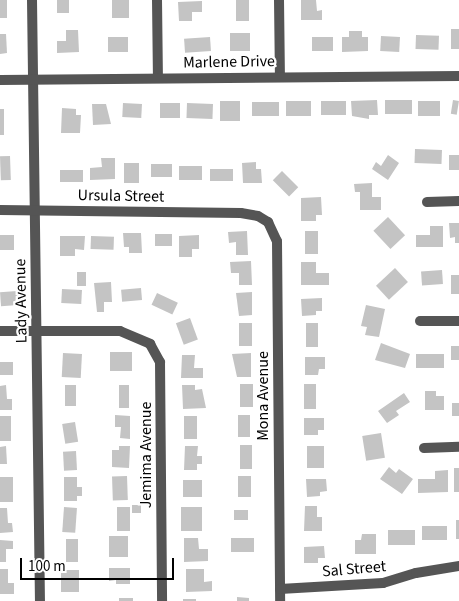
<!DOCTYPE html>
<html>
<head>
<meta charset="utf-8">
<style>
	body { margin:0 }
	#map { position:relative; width:459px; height:601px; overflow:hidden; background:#fff; font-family:"Source Sans 3",sans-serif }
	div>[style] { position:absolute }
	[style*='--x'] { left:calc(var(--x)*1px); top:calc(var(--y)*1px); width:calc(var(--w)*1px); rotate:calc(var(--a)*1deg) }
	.building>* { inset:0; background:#c4c4c4; transform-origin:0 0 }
	.minor>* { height:10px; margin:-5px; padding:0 5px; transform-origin:5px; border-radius:5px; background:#555 }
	span { translate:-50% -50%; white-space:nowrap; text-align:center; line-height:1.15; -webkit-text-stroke:4.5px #fff; paint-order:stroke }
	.street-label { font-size:16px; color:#000 }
	.scale { position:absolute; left:20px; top:558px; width:154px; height:22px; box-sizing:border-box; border:2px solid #000; border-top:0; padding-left:6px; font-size:15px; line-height:18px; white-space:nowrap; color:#000; -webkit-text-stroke:4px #fff; paint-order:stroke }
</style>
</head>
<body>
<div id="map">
	<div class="building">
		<i style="left:0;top:0;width:7px;height:18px"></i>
		<i style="left:57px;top:0;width:12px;height:13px"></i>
		<i style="left:129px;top:0;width:18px;height:17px;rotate:90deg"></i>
		<i style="left:236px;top:0;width:13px;height:21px"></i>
		<i style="clip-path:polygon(301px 0,316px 0,317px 11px,322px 10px,322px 20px,301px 20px)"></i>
		<i style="clip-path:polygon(202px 1px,202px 12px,192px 12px,192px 21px,179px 21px,178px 2px)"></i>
		<i style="left:451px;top:29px;width:8px;height:20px"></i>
		<i style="clip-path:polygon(66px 30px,78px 30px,79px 52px,57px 53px,57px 41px,66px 41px)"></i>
		<i style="clip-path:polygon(349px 31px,362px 31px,362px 37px,368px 37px,368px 51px,342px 52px,342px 37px,349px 37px)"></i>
		<i style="left:230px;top:33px;width:20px;height:18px"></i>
		<i style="clip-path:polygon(0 34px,6px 34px,7px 53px,0 54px)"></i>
		<i style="left:416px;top:35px;width:23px;height:14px;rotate:2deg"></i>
		<i style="left:381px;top:36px;width:19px;height:15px;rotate:3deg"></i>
		<i style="left:128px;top:37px;width:15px;height:20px;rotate:90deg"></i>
		<i style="left:210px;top:37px;width:14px;height:26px;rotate:86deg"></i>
		<i style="left:312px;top:37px;width:21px;height:14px"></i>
		<i style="clip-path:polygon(377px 100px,378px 115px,369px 115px,369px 119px,352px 116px,351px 101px)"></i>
		<i style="left:385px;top:100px;width:27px;height:14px"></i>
		<i style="left:453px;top:100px;width:6px;height:14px;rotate:9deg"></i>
		<i style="left:220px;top:101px;width:20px;height:20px"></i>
		<i style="left:286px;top:101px;width:25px;height:15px"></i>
		<i style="left:321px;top:101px;width:25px;height:14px"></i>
		<i style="left:418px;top:101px;width:22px;height:15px"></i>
		<i style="left:252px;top:102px;width:27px;height:14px"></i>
		<i style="left:123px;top:103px;width:19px;height:14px;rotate:3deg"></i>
		<i style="left:160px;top:103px;width:20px;height:15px"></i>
		<i style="left:187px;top:103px;width:26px;height:15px;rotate:2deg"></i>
		<i style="clip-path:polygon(92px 104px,106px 104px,111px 124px,93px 125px)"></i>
		<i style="clip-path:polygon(62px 108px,76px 109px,76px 115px,81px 115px,80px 133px,61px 133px)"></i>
		<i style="left:0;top:109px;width:4px;height:26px"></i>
		<i style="left:415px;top:149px;width:27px;height:14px;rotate:2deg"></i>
		<i style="clip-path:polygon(388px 155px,399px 163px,388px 180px,372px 169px,376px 162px,381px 166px)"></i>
		<i style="left:449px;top:155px;width:10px;height:15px"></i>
		<i style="left:10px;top:156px;width:24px;height:10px;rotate:88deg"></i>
		<i style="clip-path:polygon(101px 158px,115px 158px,115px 179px,90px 180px,90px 168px,102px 167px)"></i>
		<i style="clip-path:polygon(256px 162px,256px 169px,261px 169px,262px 183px,243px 183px,242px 163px)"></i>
		<i style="left:124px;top:163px;width:15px;height:20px"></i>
		<i style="left:172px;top:164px;width:13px;height:21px;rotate:90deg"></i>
		<i style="left:179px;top:166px;width:23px;height:14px"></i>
		<i style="left:210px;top:169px;width:23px;height:12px"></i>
		<i style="left:60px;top:170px;width:23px;height:12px"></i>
		<i style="left:282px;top:171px;width:23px;height:13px;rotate:45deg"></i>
		<i style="clip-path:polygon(372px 183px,372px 197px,381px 197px,381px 210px,360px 210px,360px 192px,355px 192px,354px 184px)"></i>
		<i style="clip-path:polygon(321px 197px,322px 215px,316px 215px,316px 221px,301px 221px,301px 198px)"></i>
		<i style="left:388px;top:217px;width:25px;height:20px;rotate:47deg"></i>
		<i style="clip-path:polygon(449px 223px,459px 223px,459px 243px,455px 243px,455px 237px,450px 238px)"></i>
		<i style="clip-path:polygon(430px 226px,443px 226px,443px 247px,416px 247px,416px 235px,430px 235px)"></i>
		<i style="clip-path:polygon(247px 231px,248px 255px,236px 255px,236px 242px,229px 243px,228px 232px)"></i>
		<i style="left:305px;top:231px;width:13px;height:23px"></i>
		<i style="clip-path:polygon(123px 233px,141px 233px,142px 253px,129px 253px,129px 247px,124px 247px)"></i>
		<i style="left:155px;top:234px;width:17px;height:12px"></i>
		<i style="left:0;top:235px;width:14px;height:15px"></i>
		<i style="clip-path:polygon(199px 235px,199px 249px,192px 249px,192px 257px,179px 257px,179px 236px)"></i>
		<i style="clip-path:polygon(60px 236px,85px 236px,84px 250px,75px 249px,75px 256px,60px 256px)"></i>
		<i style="left:91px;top:236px;width:23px;height:13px;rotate:2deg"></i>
		<i style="clip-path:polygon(251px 261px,252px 285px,239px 285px,239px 273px,231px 273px,230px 262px)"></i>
		<i style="clip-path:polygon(301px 262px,316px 262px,316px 273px,329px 273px,329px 285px,301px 285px)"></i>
		<i style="left:395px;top:268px;width:19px;height:26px;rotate:47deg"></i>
		<i style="left:442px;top:270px;width:14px;height:21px;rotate:86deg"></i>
		<i style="left:77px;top:272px;width:9px;height:14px"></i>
		<i style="left:451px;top:275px;width:8px;height:19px"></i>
		<i style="clip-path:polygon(111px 282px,112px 302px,104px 302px,104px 312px,97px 312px,94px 283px)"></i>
		<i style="left:141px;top:288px;width:12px;height:20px;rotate:85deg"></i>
		<i style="left:62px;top:289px;width:20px;height:14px;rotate:3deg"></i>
		<i style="left:17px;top:291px;width:14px;height:17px;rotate:86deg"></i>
		<i style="clip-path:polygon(252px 292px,252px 315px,239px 316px,236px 293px)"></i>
		<i style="left:157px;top:293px;width:23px;height:13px;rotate:25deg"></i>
		<i style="clip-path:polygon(322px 298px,322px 311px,316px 311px,316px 315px,302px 316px,301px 299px)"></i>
		<i style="clip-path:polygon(366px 305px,385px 309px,379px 337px,365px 335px,367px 327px,361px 326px)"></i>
		<i style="left:190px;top:318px;width:23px;height:15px;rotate:70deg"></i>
		<i style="left:239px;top:323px;width:13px;height:23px"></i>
		<i style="left:306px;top:323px;width:12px;height:24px"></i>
		<i style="clip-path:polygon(381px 343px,410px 354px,405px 368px,375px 360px)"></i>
		<i style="left:451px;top:346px;width:8px;height:14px"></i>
		<i style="left:132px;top:352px;width:19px;height:22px;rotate:90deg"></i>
		<i style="left:63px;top:353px;width:19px;height:24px;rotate:3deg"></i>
		<i style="clip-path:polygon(251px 353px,251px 377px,237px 377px,232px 354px)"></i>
		<i style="left:416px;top:354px;width:28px;height:14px"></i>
		<i style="clip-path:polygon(182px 355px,195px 355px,194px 368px,203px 368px,203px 378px,181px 378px)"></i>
		<i style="clip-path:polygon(305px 357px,325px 357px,325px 369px,319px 369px,318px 375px,305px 375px)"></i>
		<i style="left:0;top:362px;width:13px;height:13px"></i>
		<i style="left:240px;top:384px;width:13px;height:23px"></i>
		<i style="left:304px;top:384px;width:12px;height:25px"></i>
		<i style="clip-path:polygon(6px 385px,7px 399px,12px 399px,12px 410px,0 410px,0 386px)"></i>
		<i style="left:65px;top:385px;width:11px;height:21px"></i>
		<i style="left:119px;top:385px;width:10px;height:23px"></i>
		<i style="clip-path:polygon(182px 385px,195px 385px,195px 390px,202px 389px,206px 408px,183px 409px)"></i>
		<i style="clip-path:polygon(425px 391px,436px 391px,436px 396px,444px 396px,444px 410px,425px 410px)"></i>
		<i style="clip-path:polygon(404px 393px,410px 402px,396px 411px,399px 415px,387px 423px,378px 411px)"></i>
		<i style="left:452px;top:403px;width:7px;height:13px"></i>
		<i style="clip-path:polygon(115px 415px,130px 416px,130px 439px,120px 438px,121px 427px,115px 427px)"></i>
		<i style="left:238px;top:415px;width:12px;height:22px"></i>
		<i style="left:0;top:416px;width:11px;height:25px"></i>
		<i style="left:184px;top:416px;width:13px;height:23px"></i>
		<i style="clip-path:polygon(304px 418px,324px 418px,324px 430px,318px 430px,318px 435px,304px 435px)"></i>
		<i style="left:75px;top:422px;width:20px;height:13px;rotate:81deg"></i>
		<i style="left:381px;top:433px;width:25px;height:19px;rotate:81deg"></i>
		<i style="left:240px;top:445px;width:12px;height:24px"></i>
		<i style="clip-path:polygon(6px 446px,7px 464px,0 464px,0 447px)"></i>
		<i style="clip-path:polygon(119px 446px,130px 446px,129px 468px,112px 467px,112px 450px,119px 450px)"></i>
		<i style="clip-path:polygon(185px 446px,198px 446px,197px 456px,202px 456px,202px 464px,197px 464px,197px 470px,184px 470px)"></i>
		<i style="left:307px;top:446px;width:17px;height:22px"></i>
		<i style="left:76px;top:451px;width:19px;height:13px;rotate:87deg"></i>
		<i style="clip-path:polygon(389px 467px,396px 473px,399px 469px,413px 479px,402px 494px,380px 479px)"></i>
		<i style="left:454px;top:468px;width:5px;height:24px"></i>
		<i style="clip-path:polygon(448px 470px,448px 492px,418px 493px,418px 479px,435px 479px,435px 471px)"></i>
		<i style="left:127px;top:476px;width:24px;height:15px;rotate:88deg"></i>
		<i style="left:238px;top:476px;width:13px;height:21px"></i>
		<i style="left:0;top:477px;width:13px;height:25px"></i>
		<i style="clip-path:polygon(64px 477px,77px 477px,77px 487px,82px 487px,82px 496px,77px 496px,77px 501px,64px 501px)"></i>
		<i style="clip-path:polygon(306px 479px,326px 479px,327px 491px,320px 492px,320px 496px,307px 497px)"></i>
		<i style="left:183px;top:480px;width:19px;height:17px"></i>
		<i style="left:132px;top:505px;width:9px;height:8px"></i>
		<i style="clip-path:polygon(305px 506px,317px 506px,317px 517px,322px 517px,322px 531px,304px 531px)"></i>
		<i style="left:64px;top:507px;width:13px;height:25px;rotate:4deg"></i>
		<i style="left:117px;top:507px;width:13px;height:24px"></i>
		<i style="left:181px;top:507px;width:21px;height:24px"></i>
		<i style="clip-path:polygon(0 508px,7px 508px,8px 523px,12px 523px,13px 532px,0 533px)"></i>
		<i style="left:248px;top:510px;width:10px;height:14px;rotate:90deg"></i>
		<i style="left:456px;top:520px;width:3px;height:19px"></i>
		<i style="left:422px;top:526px;width:25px;height:14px"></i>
		<i style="left:415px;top:530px;width:15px;height:27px;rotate:90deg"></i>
		<i style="clip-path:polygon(362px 534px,376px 534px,376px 554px,355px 554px,355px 540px,361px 540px)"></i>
		<i style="left:109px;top:536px;width:19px;height:21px"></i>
		<i style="clip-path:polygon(184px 538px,198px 538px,199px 549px,208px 549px,208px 561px,184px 562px)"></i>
		<i style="left:231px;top:538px;width:23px;height:14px"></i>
		<i style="left:66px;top:539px;width:12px;height:23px"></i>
		<i style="clip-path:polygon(0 540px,13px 541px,13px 549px,6px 549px,6px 562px,0 562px)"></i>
		<i style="clip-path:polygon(324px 546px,325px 558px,318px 558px,318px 563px,304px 563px,304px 547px)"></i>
		<i style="clip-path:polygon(109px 568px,130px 568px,130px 584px,116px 584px,116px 580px,109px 581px)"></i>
		<i style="clip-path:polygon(0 569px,8px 569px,8px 583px,14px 583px,14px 594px,0 594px)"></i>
		<i style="clip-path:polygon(186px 569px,204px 569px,204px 582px,212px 581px,212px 591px,186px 592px)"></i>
		<i style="left:61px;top:570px;width:18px;height:22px"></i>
		<i style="clip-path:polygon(237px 597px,249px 598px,249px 601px,237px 601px)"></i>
		<i style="left:119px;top:598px;width:14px;height:3px"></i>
		<i style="left:183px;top:599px;width:13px;height:2px"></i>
	</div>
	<div class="minor">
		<i style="--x:32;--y:0;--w:601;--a:89.24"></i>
		<i style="--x:157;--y:0;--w:78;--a:89.3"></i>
		<i style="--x:279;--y:0;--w:77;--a:89.3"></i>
		<i style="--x:0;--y:80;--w:459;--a:-0.5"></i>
		<i style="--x:427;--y:202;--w:32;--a:-2"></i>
		<i style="--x:0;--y:210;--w:241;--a:0.7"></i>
		<i style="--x:241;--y:213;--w:17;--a:10"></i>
		<i style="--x:258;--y:216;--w:12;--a:31"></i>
		<i style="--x:268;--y:222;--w:21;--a:65"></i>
		<i style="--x:277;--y:241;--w:360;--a:89.5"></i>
		<i style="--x:420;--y:321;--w:39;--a:0"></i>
		<i style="--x:0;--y:331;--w:120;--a:0"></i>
		<i style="--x:120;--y:331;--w:33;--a:23"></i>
		<i style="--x:150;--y:344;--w:21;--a:61"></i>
		<i style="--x:160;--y:362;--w:239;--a:89.5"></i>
		<i style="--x:424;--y:448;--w:35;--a:-2"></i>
		<i style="--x:280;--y:589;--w:103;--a:-3.3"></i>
		<i style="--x:383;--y:583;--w:34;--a:-17"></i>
		<i style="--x:416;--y:573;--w:44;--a:-9.2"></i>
	</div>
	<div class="street-label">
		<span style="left:229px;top:62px;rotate:-1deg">Marlene Drive</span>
		<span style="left:121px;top:196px;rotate:1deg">Ursula Street</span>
		<span style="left:21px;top:301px;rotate:-91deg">Lady Avenue</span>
		<span style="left:263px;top:396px;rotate:-90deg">Mona Avenue</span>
		<span style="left:146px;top:455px;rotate:-90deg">Jemima Avenue</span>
		<span style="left:354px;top:569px;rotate:-5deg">Sal Street</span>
	</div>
	<div class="scale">100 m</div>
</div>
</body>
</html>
